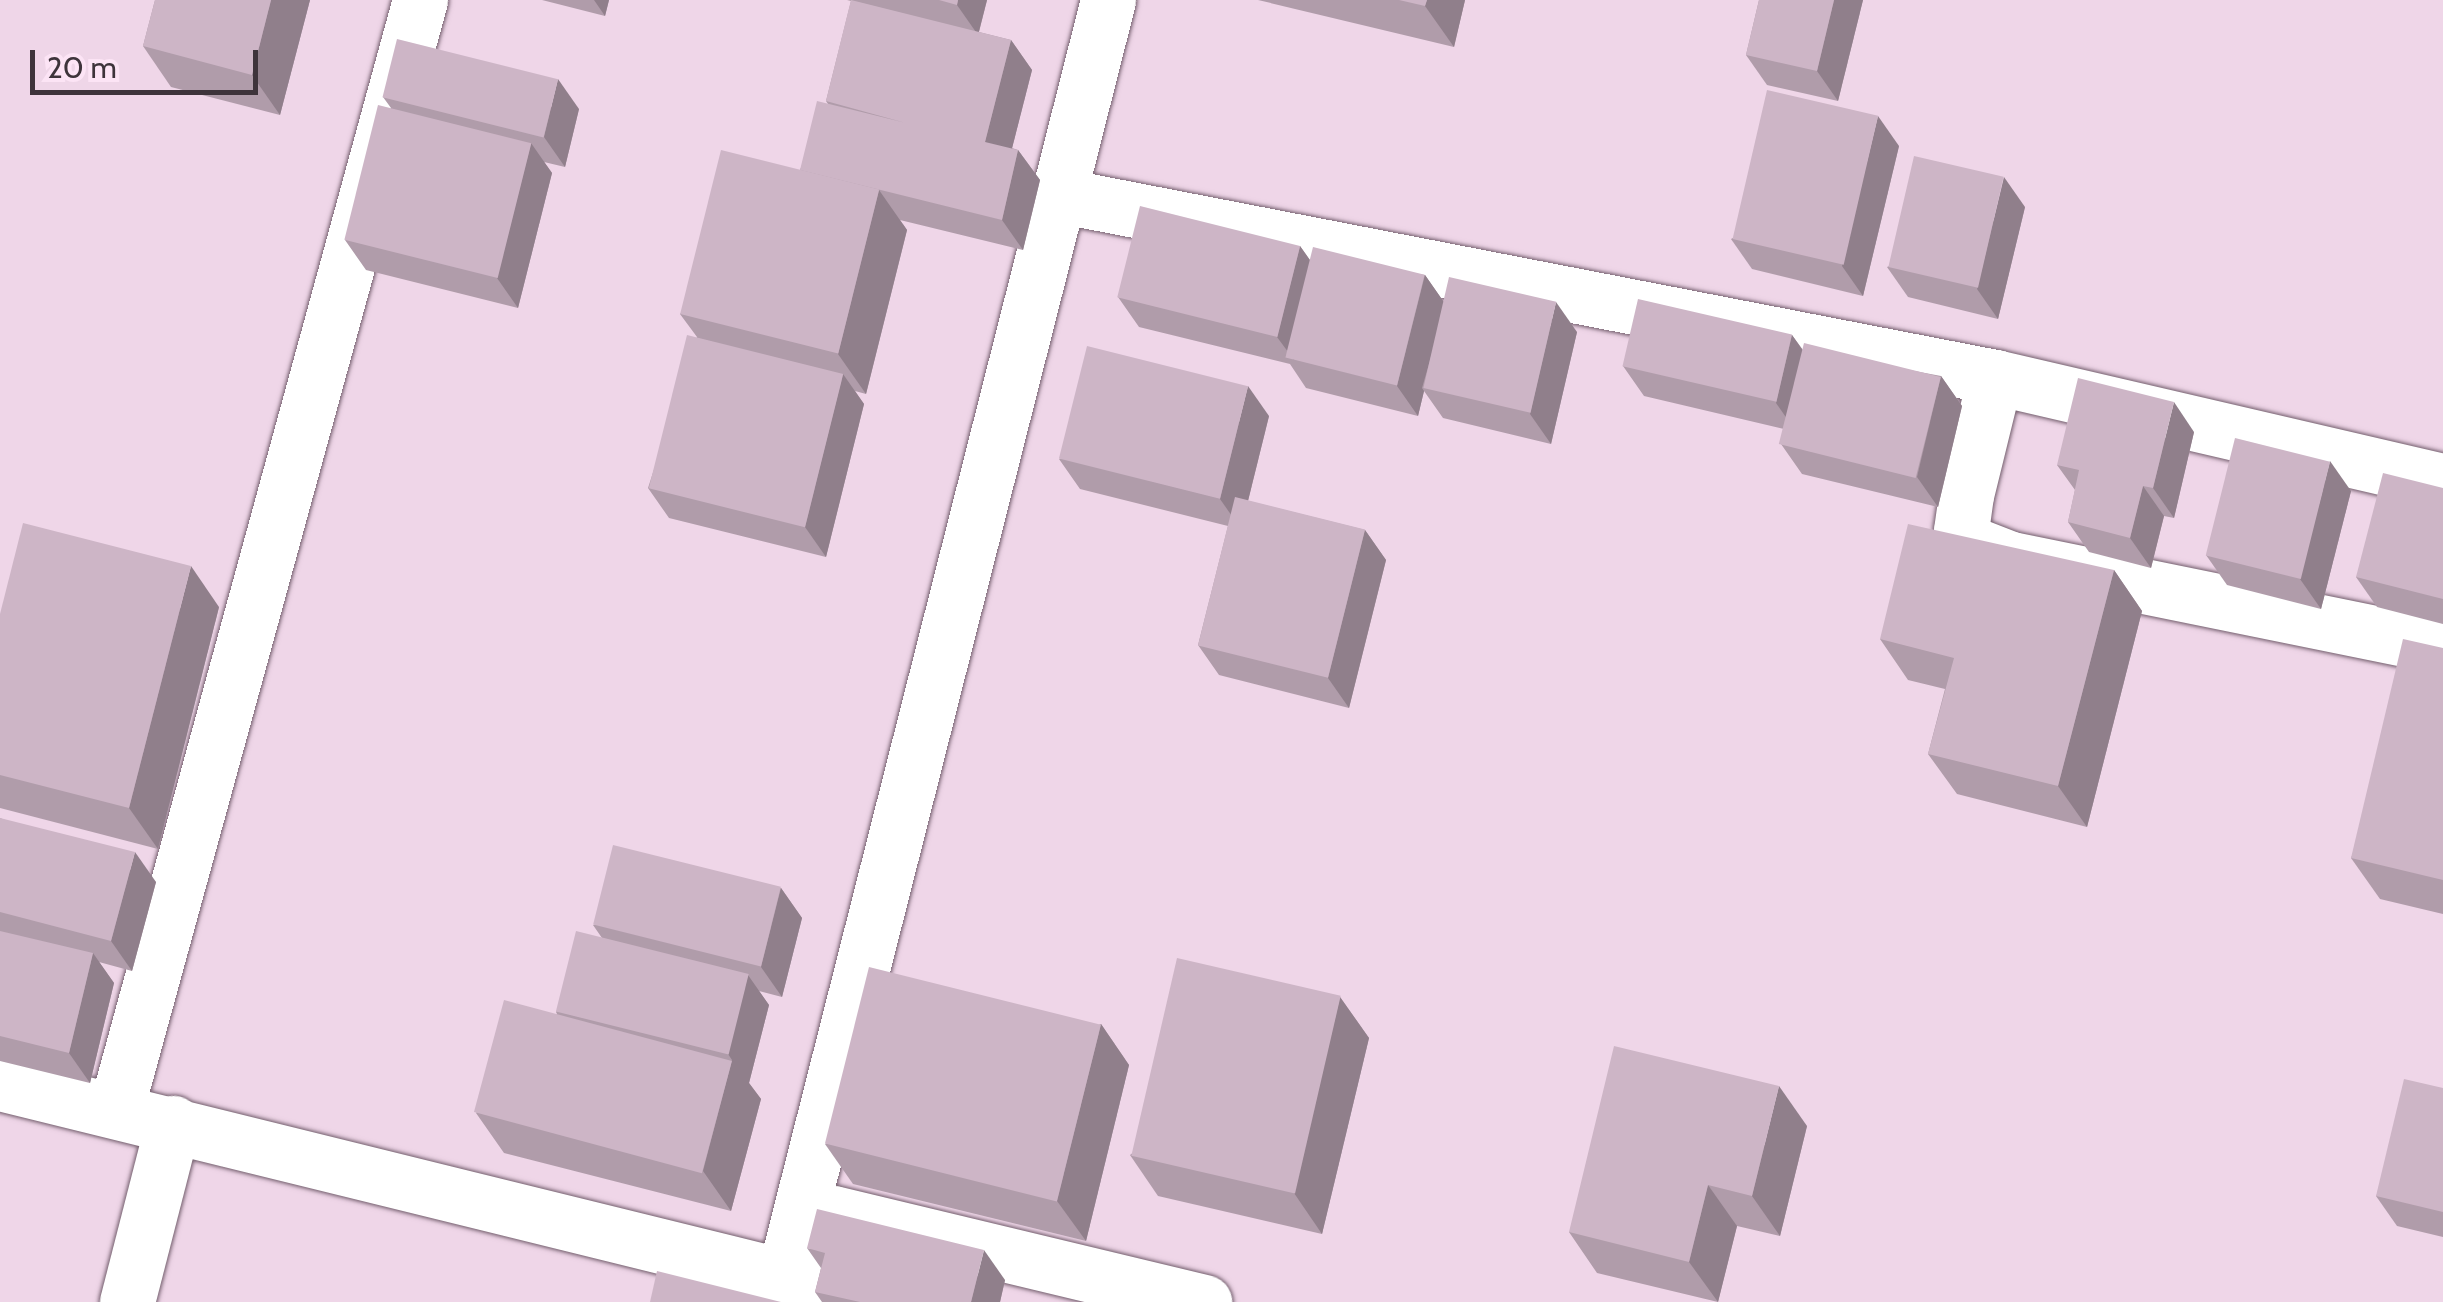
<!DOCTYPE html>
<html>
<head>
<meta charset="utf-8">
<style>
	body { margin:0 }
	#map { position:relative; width:2443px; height:1302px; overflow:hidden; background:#efd6e8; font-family:Cabin,sans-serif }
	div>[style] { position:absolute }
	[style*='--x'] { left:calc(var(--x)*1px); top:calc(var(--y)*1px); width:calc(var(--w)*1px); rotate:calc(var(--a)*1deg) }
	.roads { filter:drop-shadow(0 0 2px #735e6d) drop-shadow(0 0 2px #735e6d) }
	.minor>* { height:55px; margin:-27.5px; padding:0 27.5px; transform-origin:27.5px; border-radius:27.5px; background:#fff }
	.wall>* { inset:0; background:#b09caa }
	.shaded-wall>* { inset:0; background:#907f8b }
	.building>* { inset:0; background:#cdb5c6; transform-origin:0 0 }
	span { translate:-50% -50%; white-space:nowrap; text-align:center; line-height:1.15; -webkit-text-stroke:9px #fce4f5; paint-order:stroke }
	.scale { position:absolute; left:30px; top:50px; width:228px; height:45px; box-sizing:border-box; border:5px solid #3e343b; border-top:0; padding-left:12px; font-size:30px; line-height:35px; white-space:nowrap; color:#3e343b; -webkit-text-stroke:8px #fce4f5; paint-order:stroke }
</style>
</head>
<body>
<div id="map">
	<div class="roads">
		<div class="minor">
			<i style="--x:1058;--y:195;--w:955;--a:10.99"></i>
			<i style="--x:1995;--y:377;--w:460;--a:13.1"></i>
			<i style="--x:1995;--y:377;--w:122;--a:103.8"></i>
			<i style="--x:1966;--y:495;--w:36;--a:98"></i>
			<i style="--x:1961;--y:531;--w:17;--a:50"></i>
			<i style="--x:1972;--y:544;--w:42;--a:21"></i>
			<i style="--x:2011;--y:559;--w:441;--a:11.5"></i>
			<i style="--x:0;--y:1083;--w:839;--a:13.85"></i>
			<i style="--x:815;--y:1284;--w:73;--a:-75.8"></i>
			<i style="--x:833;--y:1213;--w:382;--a:13.5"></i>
			<i style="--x:116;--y:1109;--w:1150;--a:-74.67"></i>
			<i style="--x:784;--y:1276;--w:1316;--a:-75.75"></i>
			<i style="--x:127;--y:1302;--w:185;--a:-75.6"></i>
		</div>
	</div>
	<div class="wall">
		<i style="clip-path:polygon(155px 0,310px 0,280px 115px,171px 87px,143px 46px)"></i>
		<i style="clip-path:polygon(542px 0,609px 0,605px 16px)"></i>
		<i style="clip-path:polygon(847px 0,987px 0,979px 32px,1011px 40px,1032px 70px,1012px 148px,1018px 150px,1040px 180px,1023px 250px,900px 220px,907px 230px,866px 394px,855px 391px,864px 404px,826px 557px,669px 518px,648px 488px,697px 337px,680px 314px,800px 170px,828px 104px,826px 101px,851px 1px)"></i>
		<i style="clip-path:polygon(1258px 0,1465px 0,1454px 47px)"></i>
		<i style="clip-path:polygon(1759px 0,1863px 0,1838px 101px,1767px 85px,1746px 55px)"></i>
		<i style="clip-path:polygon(383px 97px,579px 109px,565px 167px,544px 162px,552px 173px,518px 308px,366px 270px,345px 240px,391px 108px)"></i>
		<i style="clip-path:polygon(1899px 146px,1863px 296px,1752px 269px,1731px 239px)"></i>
		<i style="clip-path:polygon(2025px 207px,1998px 319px,1908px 297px,1887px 267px)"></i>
		<i style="clip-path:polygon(1300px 246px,1310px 260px,1425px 275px,1443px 301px,1577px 332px,1551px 444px,1443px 418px,1424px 391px,1418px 416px,1306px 388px,1290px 364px,1139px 327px,1118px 297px)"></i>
		<i style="clip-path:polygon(1792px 335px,1803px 350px,1941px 376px,1962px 406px,1938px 507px,1802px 474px,1781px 444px,1784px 429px,1644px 396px,1623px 366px)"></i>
		<i style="clip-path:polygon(1269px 416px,1248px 501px,1365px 530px,1386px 560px,1349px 708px,1219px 675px,1198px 645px,1228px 526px,1080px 489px,1059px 459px)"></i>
		<i style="clip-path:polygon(2194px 432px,2174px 518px,2164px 516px,2151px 568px,2089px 552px,2068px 522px,2075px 490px,2057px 465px)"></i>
		<i style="clip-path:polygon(2443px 488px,2443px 624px,2377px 607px,2356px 577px)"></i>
		<i style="clip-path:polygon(2351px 491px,2321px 609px,2227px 585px,2206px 555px)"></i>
		<i style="clip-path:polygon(2114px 570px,2142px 611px,2087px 827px,1957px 794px,1928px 754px,1945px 689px,1908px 680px,1880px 639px)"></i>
		<i style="clip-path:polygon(219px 607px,158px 849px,0 808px,0 614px)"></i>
		<i style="clip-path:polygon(2443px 648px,2443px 914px,2380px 899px,2351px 858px)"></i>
		<i style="clip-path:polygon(0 818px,156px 882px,132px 971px,99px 962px,114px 983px,90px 1083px,0 1061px)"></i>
		<i style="clip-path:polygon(781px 888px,802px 918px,782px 997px,759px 991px,769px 1005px,749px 1083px,761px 1099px,731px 1211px,504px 1153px,476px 1113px,557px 1014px,556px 1012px,602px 938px,593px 925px)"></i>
		<i style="clip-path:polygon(1340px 997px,1369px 1038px,1322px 1234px,1158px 1196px,1130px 1155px)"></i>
		<i style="clip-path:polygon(1101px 1024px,1129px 1065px,1086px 1241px,853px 1184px,825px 1144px)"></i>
		<i style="clip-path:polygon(2443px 1088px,2443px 1237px,2397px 1226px,2376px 1196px)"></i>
		<i style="clip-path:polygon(1807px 1126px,1780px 1236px,1737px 1226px,1718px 1302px,1597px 1273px,1569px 1232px)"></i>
		<i style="clip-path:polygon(807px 1248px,1005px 1280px,1000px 1302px,822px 1302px,815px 1292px,821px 1268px)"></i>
	</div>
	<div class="shaded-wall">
		<i style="clip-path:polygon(271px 0,310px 0,280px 115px,252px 75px)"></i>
		<i style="clip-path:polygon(594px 0,609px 0,605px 16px)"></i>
		<i style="clip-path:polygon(958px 0,987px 0,978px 35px,957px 5px)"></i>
		<i style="clip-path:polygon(1427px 0,1465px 0,1454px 47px,1425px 6px)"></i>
		<i style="clip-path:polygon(1834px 0,1863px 0,1838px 101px,1817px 71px)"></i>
		<i style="clip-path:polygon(1011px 40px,1032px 70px,1006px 172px,985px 142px)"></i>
		<i style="clip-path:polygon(558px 79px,579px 109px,565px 167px,544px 137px)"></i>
		<i style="clip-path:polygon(1878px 116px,1899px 146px,1863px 296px,1842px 266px)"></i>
		<i style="clip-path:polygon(531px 143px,552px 173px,518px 308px,497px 278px)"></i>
		<i style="clip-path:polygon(1018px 150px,1040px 180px,1023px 250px,1002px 220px)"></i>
		<i style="clip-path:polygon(2004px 177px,2025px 207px,1998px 319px,1977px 289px)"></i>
		<i style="clip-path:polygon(879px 190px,907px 230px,866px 394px,838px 354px)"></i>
		<i style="clip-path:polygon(1300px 246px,1321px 276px,1294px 360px,1277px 337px)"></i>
		<i style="clip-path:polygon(1425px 275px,1446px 305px,1422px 388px,1424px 391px,1418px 416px,1397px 386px)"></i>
		<i style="clip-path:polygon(1556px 302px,1577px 332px,1551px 444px,1530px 414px)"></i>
		<i style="clip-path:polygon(1792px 335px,1813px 365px,1797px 433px,1776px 403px)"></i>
		<i style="clip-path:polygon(843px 374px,864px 404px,826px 557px,805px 527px)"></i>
		<i style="clip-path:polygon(1941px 376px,1962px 406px,1938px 507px,1917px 477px)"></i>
		<i style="clip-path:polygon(1248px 386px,1269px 416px,1241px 529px,1220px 499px)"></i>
		<i style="clip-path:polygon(2174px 402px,2194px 432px,2174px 518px,2153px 488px)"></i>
		<i style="clip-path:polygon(2330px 461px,2351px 491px,2321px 609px,2300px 579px)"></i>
		<i style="clip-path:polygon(2143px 486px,2164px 516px,2151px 568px,2130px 538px)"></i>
		<i style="clip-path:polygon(1365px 530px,1386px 560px,1349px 708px,1328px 678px)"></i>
		<i style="clip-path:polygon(191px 566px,219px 607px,158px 849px,129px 808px)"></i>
		<i style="clip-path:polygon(2114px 570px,2142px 611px,2087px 827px,2058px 786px)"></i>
		<i style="clip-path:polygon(135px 852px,156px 882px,132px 971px,111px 941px)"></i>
		<i style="clip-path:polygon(781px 888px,802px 918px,782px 997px,761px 967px)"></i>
		<i style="clip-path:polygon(93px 953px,114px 983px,90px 1083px,69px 1053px)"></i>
		<i style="clip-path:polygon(748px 975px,769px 1005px,749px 1083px,761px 1099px,731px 1211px,703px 1171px,732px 1060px,728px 1054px)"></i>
		<i style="clip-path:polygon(1340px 997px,1369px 1038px,1322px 1234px,1294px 1193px)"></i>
		<i style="clip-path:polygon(1101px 1024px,1129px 1065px,1086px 1241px,1057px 1201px)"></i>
		<i style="clip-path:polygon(1779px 1086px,1807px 1126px,1780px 1236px,1752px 1196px)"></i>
		<i style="clip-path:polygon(1708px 1185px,1737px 1226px,1718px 1302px,1689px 1262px)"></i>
		<i style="clip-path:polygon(984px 1250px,1005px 1280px,1000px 1302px,971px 1302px)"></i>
	</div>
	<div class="building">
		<i style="clip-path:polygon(155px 0,271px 0,252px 75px,143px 46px)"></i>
		<i style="clip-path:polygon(851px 0,1011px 40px,985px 142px,1018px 150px,1002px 220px,800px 170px,817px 101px,906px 123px,826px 101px)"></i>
		<i style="clip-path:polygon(939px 0,958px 0,957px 5px)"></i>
		<i style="clip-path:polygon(1399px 0,1427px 0,1425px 6px)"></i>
		<i style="clip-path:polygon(1759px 0,1834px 0,1817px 71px,1746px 55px)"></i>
		<i style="left:397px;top:39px;width:166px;height:60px;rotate:14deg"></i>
		<i style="left:1767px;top:90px;width:114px;height:153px;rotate:13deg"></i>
		<i style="left:378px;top:105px;width:158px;height:139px;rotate:14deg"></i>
		<i style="left:721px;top:150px;width:163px;height:169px;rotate:14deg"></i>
		<i style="left:1914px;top:156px;width:92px;height:114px;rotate:13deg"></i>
		<i style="left:1140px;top:206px;width:165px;height:94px;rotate:14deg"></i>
		<i style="left:1313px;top:247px;width:115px;height:114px;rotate:14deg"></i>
		<i style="left:1449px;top:277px;width:110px;height:114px;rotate:13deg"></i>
		<i style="left:1638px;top:299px;width:158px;height:69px;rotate:13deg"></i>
		<i style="left:687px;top:335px;width:161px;height:158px;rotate:14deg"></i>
		<i style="left:1804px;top:343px;width:141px;height:104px;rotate:14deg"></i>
		<i style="left:1087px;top:346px;width:166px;height:116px;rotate:14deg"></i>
		<i style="clip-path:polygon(2078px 378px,2174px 402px,2153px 488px,2143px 486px,2130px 538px,2068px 522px,2079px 470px,2057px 465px)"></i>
		<i style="left:2235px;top:438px;width:98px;height:121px;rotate:14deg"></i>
		<i style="clip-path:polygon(2383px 473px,2443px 488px,2443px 599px,2356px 577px)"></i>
		<i style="left:1235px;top:497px;width:134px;height:153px;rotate:14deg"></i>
		<i style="clip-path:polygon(23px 523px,191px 566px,129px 808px,0 775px,0 614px)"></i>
		<i style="clip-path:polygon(1908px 524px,2114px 570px,2058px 786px,1928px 754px,1954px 658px,1880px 639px)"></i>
		<i style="clip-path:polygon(2403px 639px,2443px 648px,2443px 880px,2351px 858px)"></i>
		<i style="clip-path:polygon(0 818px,135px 852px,111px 941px,0 912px)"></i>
		<i style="left:613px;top:845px;width:173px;height:82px;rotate:14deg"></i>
		<i style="clip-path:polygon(0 931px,93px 953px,69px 1053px,0 1036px)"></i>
		<i style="left:576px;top:931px;width:178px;height:83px;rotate:14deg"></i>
		<i style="left:1177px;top:958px;width:168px;height:203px;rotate:13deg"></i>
		<i style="left:869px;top:967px;width:239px;height:182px;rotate:14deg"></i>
		<i style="left:504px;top:1000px;width:236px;height:116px;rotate:15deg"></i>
		<i style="clip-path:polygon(1614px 1046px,1779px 1086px,1752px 1196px,1708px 1185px,1689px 1262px,1569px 1232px)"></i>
		<i style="clip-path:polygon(2404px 1079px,2443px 1088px,2443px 1212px,2376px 1196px)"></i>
		<i style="clip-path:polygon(817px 1209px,984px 1250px,971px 1302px,860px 1302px,815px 1292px,825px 1253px,807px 1248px)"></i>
		<i style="clip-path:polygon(657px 1271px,781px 1302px,650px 1302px)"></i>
	</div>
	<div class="scale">20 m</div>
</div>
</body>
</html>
